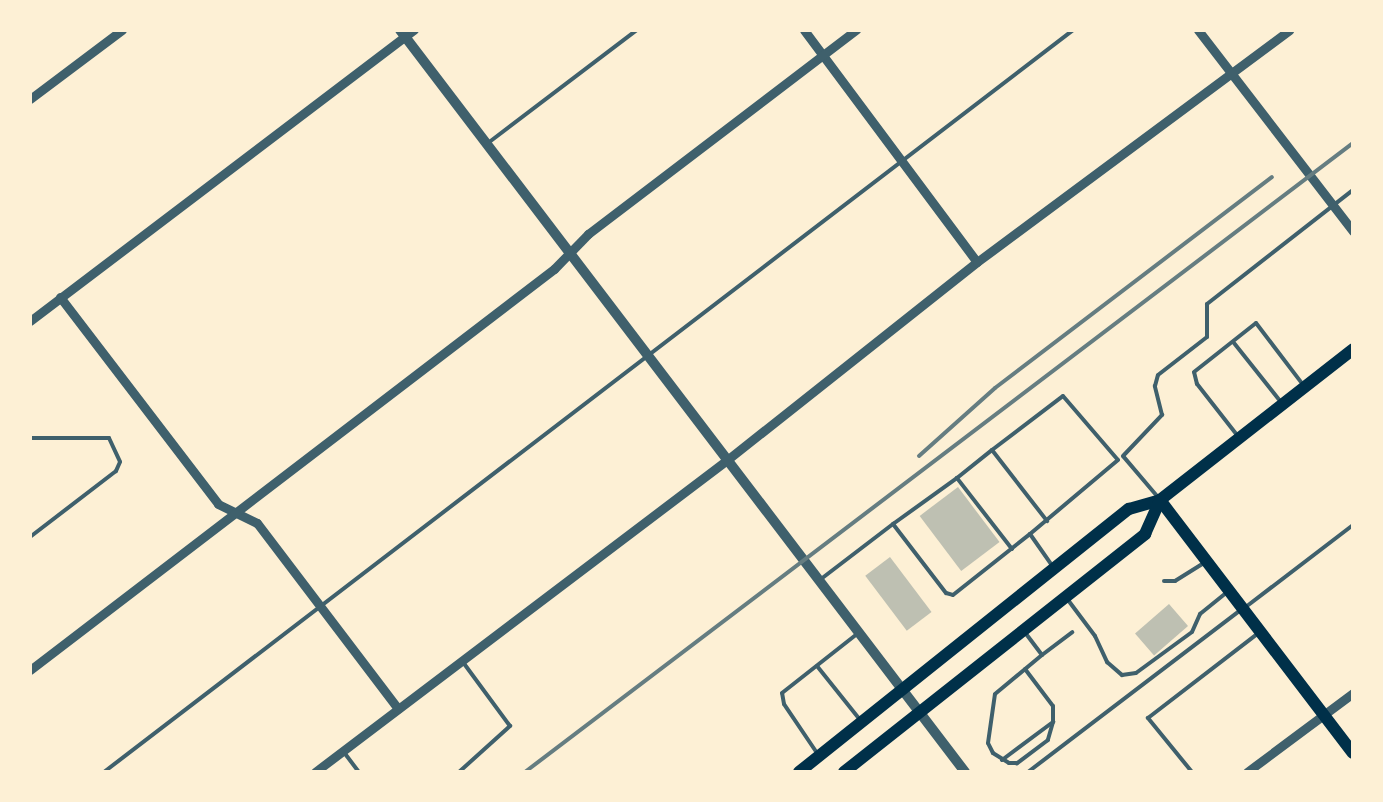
<!DOCTYPE html>
<html>
<head>
<meta charset="utf-8">
<style>
	body { margin:0 }
	#map { position:relative; width:1383px; height:802px; overflow:hidden; background:#fdf0d5; font-family:Cabin,sans-serif }
	div>[style] { position:absolute }
	[style*='--x'] { left:calc(var(--x)*1px); top:calc(var(--y)*1px); width:calc(var(--w)*1px); rotate:calc(var(--a)*1deg) }
	.building>* { inset:0; background:#bec0b2; transform-origin:0 0 }
	.service>* { height:4px; margin:-2px; padding:0 2px; transform-origin:2px; border-radius:2px; background:#3f606c }
	.minor>* { height:9px; margin:-4.5px; padding:0 4.5px; transform-origin:4.5px; border-radius:4.5px; background:#3f606c }
	.tertiary>* { height:10px; margin:-5px; padding:0 5px; transform-origin:5px; border-radius:5px; background:#3f606c }
	.primary>* { height:12px; margin:-6px; padding:0 6px; transform-origin:6px; border-radius:6px; background:#003049 }
	.rail>* { height:4px; margin:-2px; padding:0 2px; transform-origin:2px; border-radius:2px; background:#657d81 }
	span { translate:-50% -50%; white-space:nowrap; text-align:center; line-height:1.15; -webkit-text-stroke:8px #fdf0d5; paint-order:stroke }
	.frame { position:absolute; inset:0; border:32px solid #fdf0d5; pointer-events:none }
</style>
</head>
<body>
<div id="map">
	<div class="building">
		<i style="left:958px;top:487px;width:69px;height:48px;rotate:53deg"></i>
		<i style="left:890px;top:557px;width:69px;height:31px;rotate:53deg"></i>
		<i style="left:1169px;top:604px;width:29px;height:45px;rotate:49deg"></i>
	</div>
	<div class="service">
		<i style="--x:488;--y:143;--w:187;--a:-37.2"></i>
		<i style="--x:1234;--y:343;--w:75;--a:51.5"></i>
		<i style="--x:1237;--y:435;--w:65;--a:-128.1"></i>
		<i style="--x:1197;--y:384;--w:12;--a:-104"></i>
		<i style="--x:1194;--y:372;--w:79;--a:-38.3"></i>
		<i style="--x:1256;--y:323;--w:74;--a:52.7"></i>
		<i style="--x:30;--y:438;--w:79;--a:0"></i>
		<i style="--x:109;--y:438;--w:26;--a:65"></i>
		<i style="--x:120;--y:462;--w:10;--a:114"></i>
		<i style="--x:116;--y:471;--w:108;--a:142.5"></i>
		<i style="--x:992;--y:450;--w:89;--a:-37.3"></i>
		<i style="--x:1063;--y:396;--w:84;--a:49.3"></i>
		<i style="--x:1157;--y:496;--w:52;--a:-130.4"></i>
		<i style="--x:1123;--y:456;--w:57;--a:-46.4"></i>
		<i style="--x:1162;--y:415;--w:30;--a:-104"></i>
		<i style="--x:1155;--y:386;--w:11;--a:-75"></i>
		<i style="--x:1158;--y:375;--w:62;--a:-37.8"></i>
		<i style="--x:1207;--y:337;--w:33;--a:-90"></i>
		<i style="--x:1207;--y:304;--w:185;--a:-38"></i>
		<i style="--x:893;--y:524;--w:79;--a:-35.7"></i>
		<i style="--x:1030;--y:534;--w:115;--a:-40.1"></i>
		<i style="--x:1012;--y:549;--w:90;--a:-127.8"></i>
		<i style="--x:957;--y:478;--w:45;--a:-38.7"></i>
		<i style="--x:992;--y:450;--w:90;--a:52.2"></i>
		<i style="--x:821;--y:579;--w:91;--a:-37.4"></i>
		<i style="--x:893;--y:524;--w:87;--a:52.5"></i>
		<i style="--x:946;--y:593;--w:7;--a:16"></i>
		<i style="--x:953;--y:595;--w:98;--a:-38.4"></i>
		<i style="--x:1030;--y:534;--w:38;--a:55"></i>
		<i style="--x:1164;--y:581;--w:11;--a:0"></i>
		<i style="--x:1175;--y:581;--w:34;--a:-32"></i>
		<i style="--x:1068;--y:600;--w:45;--a:53.1"></i>
		<i style="--x:1095;--y:636;--w:29;--a:65"></i>
		<i style="--x:1107;--y:662;--w:20;--a:41"></i>
		<i style="--x:1122;--y:675;--w:14;--a:-8"></i>
		<i style="--x:1136;--y:673;--w:69;--a:-36.2"></i>
		<i style="--x:1192;--y:632;--w:20;--a:-66"></i>
		<i style="--x:1200;--y:614;--w:33;--a:-39"></i>
		<i style="--x:1247;--y:606;--w:133;--a:-37.4"></i>
		<i style="--x:1042;--y:655;--w:38;--a:-37"></i>
		<i style="--x:817;--y:666;--w:70;--a:51.3"></i>
		<i style="--x:1025;--y:669;--w:46;--a:52.9"></i>
		<i style="--x:1053;--y:706;--w:16;--a:90"></i>
		<i style="--x:1053;--y:722;--w:19;--a:106"></i>
		<i style="--x:1048;--y:740;--w:39;--a:143"></i>
		<i style="--x:1017;--y:763;--w:8;--a:180"></i>
		<i style="--x:1009;--y:763;--w:19;--a:-148"></i>
		<i style="--x:993;--y:753;--w:11;--a:-117"></i>
		<i style="--x:988;--y:743;--w:49;--a:-81.9"></i>
		<i style="--x:995;--y:694;--w:61;--a:-39.7"></i>
		<i style="--x:1042;--y:655;--w:26;--a:-127"></i>
		<i style="--x:343;--y:751;--w:26;--a:53"></i>
		<i style="--x:817;--y:753;--w:59;--a:-124"></i>
		<i style="--x:784;--y:704;--w:11;--a:-100"></i>
		<i style="--x:782;--y:693;--w:95;--a:-38.2"></i>
		<i style="--x:1002;--y:760;--w:64;--a:-36.7"></i>
		<i style="--x:104;--y:772;--w:1220;--a:-37.44"></i>
		<i style="--x:459;--y:772;--w:69;--a:-42"></i>
		<i style="--x:510;--y:726;--w:81;--a:-126.4"></i>
		<i style="--x:1028;--y:772;--w:265;--a:-37.3"></i>
		<i style="--x:1192;--y:772;--w:70;--a:-129.2"></i>
		<i style="--x:1148;--y:718;--w:138;--a:-37.6"></i>
	</div>
	<div class="minor">
		<i style="--x:804;--y:30;--w:289;--a:53.3"></i>
		<i style="--x:1198;--y:30;--w:254;--a:52.4"></i>
		<i style="--x:30;--y:99;--w:115;--a:-36.9"></i>
		<i style="--x:60;--y:297;--w:260;--a:52.6"></i>
		<i style="--x:218;--y:504;--w:43;--a:26"></i>
		<i style="--x:257;--y:523;--w:233;--a:52.8"></i>
		<i style="--x:30;--y:321;--w:482;--a:-37.2"></i>
		<i style="--x:30;--y:670;--w:660;--a:-37.43"></i>
		<i style="--x:554;--y:269;--w:49;--a:-45.8"></i>
		<i style="--x:588;--y:234;--w:337;--a:-37.3"></i>
		<i style="--x:315;--y:772;--w:517;--a:-37.14"></i>
		<i style="--x:727;--y:460;--w:319;--a:-38.4"></i>
		<i style="--x:977;--y:262;--w:389;--a:-36.6"></i>
		<i style="--x:1247;--y:772;--w:132;--a:-36.7"></i>
	</div>
	<div class="tertiary">
		<i style="--x:400;--y:30;--w:933;--a:52.71"></i>
	</div>
	<div class="primary">
		<i style="--x:1160;--y:500;--w:318;--a:52.7"></i>
		<i style="--x:799;--y:772;--w:422;--a:-38.6"></i>
		<i style="--x:1129;--y:509;--w:32;--a:-16"></i>
		<i style="--x:1160;--y:500;--w:245;--a:-38"></i>
		<i style="--x:844;--y:772;--w:384;--a:-38.3"></i>
		<i style="--x:1145;--y:534;--w:37;--a:-66"></i>
	</div>
	<div class="rail">
		<i style="--x:919;--y:456;--w:102;--a:-41.8"></i>
		<i style="--x:995;--y:388;--w:348;--a:-37.3"></i>
		<i style="--x:525;--y:772;--w:1040;--a:-37.22"></i>
	</div>
	<div class="frame"></div>
</div>
</body>
</html>
